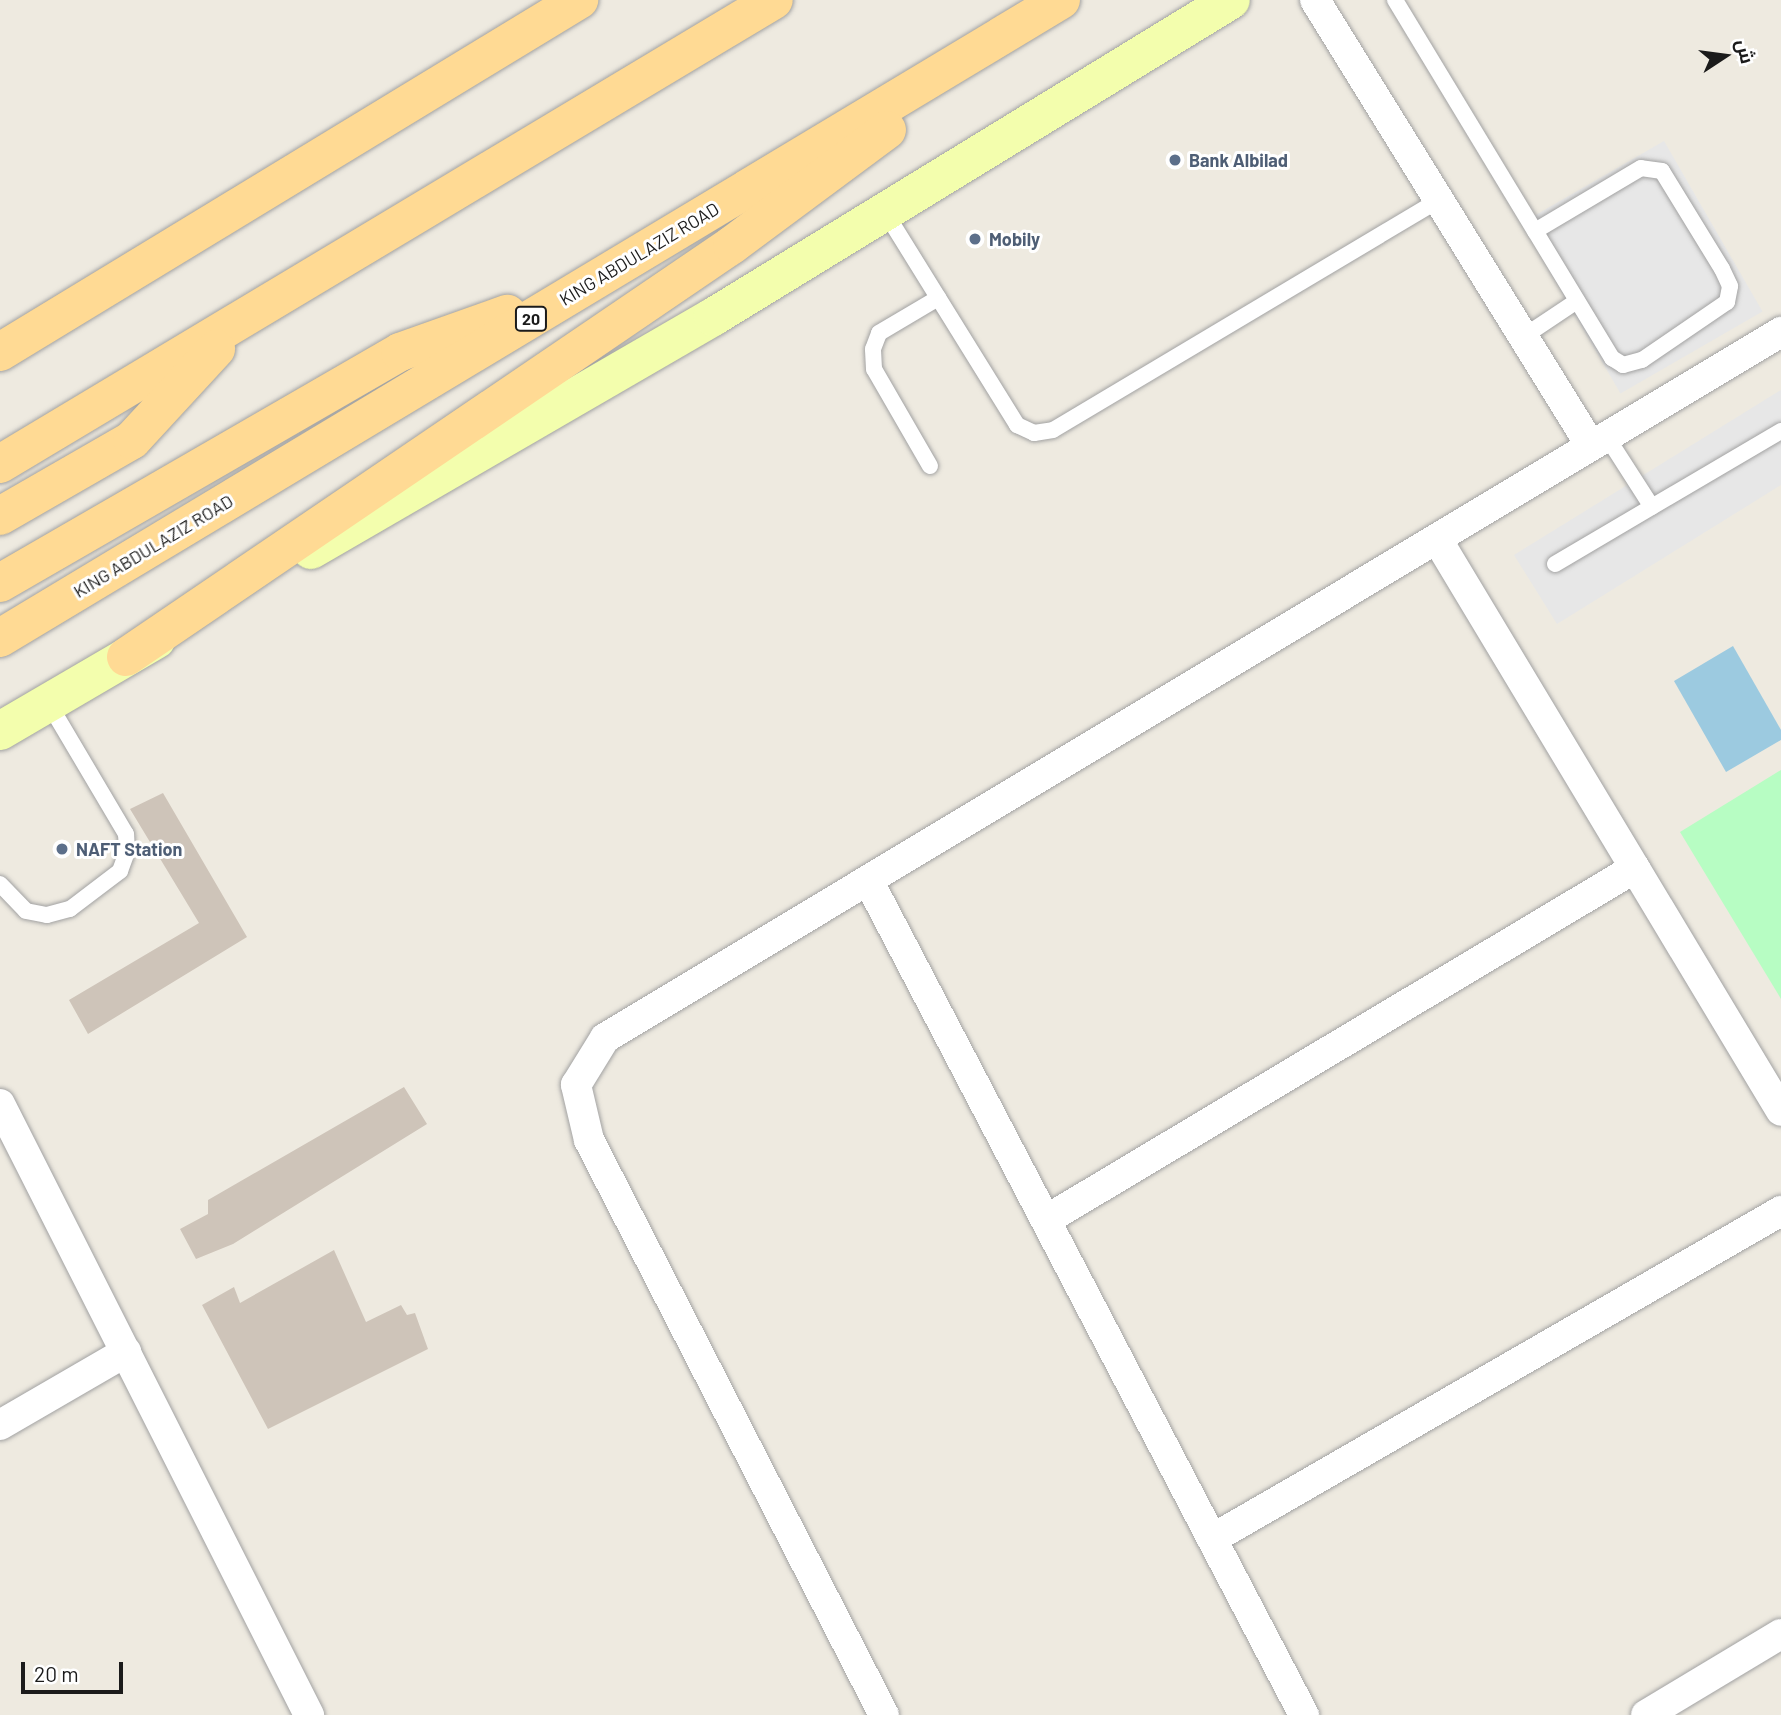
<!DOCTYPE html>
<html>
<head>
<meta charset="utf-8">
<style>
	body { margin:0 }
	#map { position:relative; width:1781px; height:1715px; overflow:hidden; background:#eeeae0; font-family:Barlow,Cairo,sans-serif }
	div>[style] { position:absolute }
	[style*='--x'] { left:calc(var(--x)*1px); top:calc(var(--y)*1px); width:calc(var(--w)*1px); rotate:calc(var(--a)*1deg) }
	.park>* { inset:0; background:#b7fdc3 }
	.parking>* { inset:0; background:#e7e7e7; transform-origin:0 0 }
	.water>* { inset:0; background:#9ccae0 }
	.building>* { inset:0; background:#cec4b9 }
	.roads { filter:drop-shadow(0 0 2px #a2a2a2) drop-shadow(0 0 2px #a2a2a2) }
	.service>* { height:16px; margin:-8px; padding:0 8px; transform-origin:8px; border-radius:8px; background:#fff }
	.minor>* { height:30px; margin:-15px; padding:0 15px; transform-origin:15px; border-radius:15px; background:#fff }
	.secondary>* { height:38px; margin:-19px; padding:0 19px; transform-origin:19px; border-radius:19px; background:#f3fead }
	.primary>* { height:38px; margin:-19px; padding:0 19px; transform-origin:19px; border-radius:19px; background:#ffda94 }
	.dots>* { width:19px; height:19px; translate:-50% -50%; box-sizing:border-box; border:4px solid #fff; border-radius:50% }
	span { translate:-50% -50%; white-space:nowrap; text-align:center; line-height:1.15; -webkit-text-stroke:6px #fff; paint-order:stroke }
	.shield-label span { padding:2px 5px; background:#fff; border:2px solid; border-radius:5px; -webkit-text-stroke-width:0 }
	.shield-label { font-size:16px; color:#1b1b1b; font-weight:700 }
	.service-label { font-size:18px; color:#4e5e75; font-weight:700 }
	.left { translate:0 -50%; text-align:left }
	.street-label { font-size:18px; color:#1b1b1b }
	.north { position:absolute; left:1690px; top:21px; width:70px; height:70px; -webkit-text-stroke:5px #fff; paint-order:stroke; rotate:77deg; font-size:19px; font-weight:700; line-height:28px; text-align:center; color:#1b1b1b }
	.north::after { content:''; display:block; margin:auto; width:24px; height:32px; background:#1b1b1b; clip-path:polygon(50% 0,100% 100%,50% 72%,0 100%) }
	.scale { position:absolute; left:21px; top:1662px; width:102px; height:32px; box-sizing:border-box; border:4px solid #1b1b1b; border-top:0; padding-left:9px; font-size:21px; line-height:24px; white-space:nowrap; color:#1b1b1b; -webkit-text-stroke:5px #fff; paint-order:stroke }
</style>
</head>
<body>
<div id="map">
	<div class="park">
		<i style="clip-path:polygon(1781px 770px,1781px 999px,1680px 832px)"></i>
	</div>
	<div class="parking">
		<i style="left:1664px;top:141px;width:197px;height:164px;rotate:60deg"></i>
		<i style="clip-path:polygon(1781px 390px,1781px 485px,1557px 624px,1514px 555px)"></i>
	</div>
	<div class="water">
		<i style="clip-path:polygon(1733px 646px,1781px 730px,1781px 740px,1726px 772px,1674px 681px)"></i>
	</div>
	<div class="building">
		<i style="clip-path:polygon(163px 793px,247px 937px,88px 1034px,69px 1000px,199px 923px,130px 809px)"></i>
		<i style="clip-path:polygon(404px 1087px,427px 1124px,233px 1244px,196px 1259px,180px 1229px,208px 1214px,208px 1200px)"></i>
		<i style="clip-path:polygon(334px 1250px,366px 1322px,401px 1305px,407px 1315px,415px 1313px,428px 1349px,268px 1429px,202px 1305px,234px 1287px,240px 1303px)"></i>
	</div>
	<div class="roads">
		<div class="service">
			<i style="--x:1395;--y:0;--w:270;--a:58.8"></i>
			<i style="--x:1535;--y:231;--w:149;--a:58.8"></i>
			<i style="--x:1612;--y:358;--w:13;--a:32"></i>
			<i style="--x:1623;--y:365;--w:20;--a:-15"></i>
			<i style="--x:1642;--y:360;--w:103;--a:-34.3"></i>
			<i style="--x:1727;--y:302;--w:16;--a:-79"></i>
			<i style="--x:1730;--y:286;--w:19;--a:-115"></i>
			<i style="--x:1722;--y:269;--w:115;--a:-121.5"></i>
			<i style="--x:1662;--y:171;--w:21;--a:-172"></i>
			<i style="--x:1641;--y:168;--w:123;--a:149.3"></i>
			<i style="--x:885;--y:212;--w:251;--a:58.2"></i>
			<i style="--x:1017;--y:425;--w:19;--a:25"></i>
			<i style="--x:1034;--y:433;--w:19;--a:-9"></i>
			<i style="--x:1053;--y:430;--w:449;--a:-30.8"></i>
			<i style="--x:1523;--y:337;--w:65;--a:-33.7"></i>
			<i style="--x:1607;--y:437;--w:83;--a:57.3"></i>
			<i style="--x:930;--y:466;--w:112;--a:-120"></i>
			<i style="--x:874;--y:369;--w:20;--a:-93"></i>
			<i style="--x:873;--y:349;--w:17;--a:-69"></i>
			<i style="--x:879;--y:333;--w:69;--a:-30.7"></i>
			<i style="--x:1555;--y:564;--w:262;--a:-30.5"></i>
			<i style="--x:0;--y:884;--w:37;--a:46"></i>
			<i style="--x:26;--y:911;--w:21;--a:11"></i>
			<i style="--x:47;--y:915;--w:24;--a:-15"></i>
			<i style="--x:70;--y:909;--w:63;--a:-37.2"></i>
			<i style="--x:120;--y:871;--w:20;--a:-70"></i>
			<i style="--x:127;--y:852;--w:18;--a:-93"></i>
			<i style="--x:126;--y:834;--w:153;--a:-120.6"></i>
		</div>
		<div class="minor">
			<i style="--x:1315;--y:0;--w:524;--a:58.25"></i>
			<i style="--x:1437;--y:539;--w:667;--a:58.98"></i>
			<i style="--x:868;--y:880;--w:942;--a:62.43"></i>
			<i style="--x:0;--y:1104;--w:685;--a:63.17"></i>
			<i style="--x:1046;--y:1220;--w:686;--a:-30.86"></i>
			<i style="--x:0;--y:1425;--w:146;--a:-30.1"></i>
			<i style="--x:1212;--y:1539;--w:657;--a:-29.96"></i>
			<i style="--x:884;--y:1715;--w:646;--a:-117.16"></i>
			<i style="--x:589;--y:1140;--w:57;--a:-103.3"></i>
			<i style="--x:576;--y:1085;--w:55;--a:-58.3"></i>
			<i style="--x:605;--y:1038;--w:1372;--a:-30.98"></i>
			<i style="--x:1646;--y:1715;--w:157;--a:-31"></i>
		</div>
		<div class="secondary">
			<i style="--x:311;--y:550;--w:465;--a:-30.1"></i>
			<i style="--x:713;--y:317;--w:607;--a:-31.47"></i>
			<i style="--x:0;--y:731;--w:181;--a:-30.3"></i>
		</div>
		<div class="primary">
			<i style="--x:0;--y:352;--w:678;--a:-31.3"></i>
			<i style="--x:0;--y:464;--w:902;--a:-30.94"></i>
			<i style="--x:0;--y:516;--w:152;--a:-29.9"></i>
			<i style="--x:132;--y:440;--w:124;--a:-47.3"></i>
			<i style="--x:0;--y:583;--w:462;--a:-30"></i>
			<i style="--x:400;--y:352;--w:114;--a:-19.6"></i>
			<i style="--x:0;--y:638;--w:1238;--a:-31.02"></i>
			<i style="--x:126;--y:657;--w:733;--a:-34.21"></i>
			<i style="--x:732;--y:245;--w:193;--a:-36.6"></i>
		</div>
	</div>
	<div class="dots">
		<i style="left:1175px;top:160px;background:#5c6f8a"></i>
		<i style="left:975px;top:239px;background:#5c6f8a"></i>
		<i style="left:62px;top:849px;background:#5c6f8a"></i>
	</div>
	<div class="shield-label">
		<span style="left:531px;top:319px">20</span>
	</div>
	<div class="service-label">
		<span class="left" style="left:1189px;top:160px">Bank Albilad</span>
		<span class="left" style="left:989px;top:239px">Mobily</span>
		<span class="left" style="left:76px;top:849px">NAFT Station</span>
	</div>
	<div class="street-label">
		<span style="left:639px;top:254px;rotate:-31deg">KING ABDULAZIZ ROAD</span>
		<span style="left:153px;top:546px;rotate:-31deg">KING ABDULAZIZ ROAD</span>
	</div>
	<div class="north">ش</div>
	<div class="scale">20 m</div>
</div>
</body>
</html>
